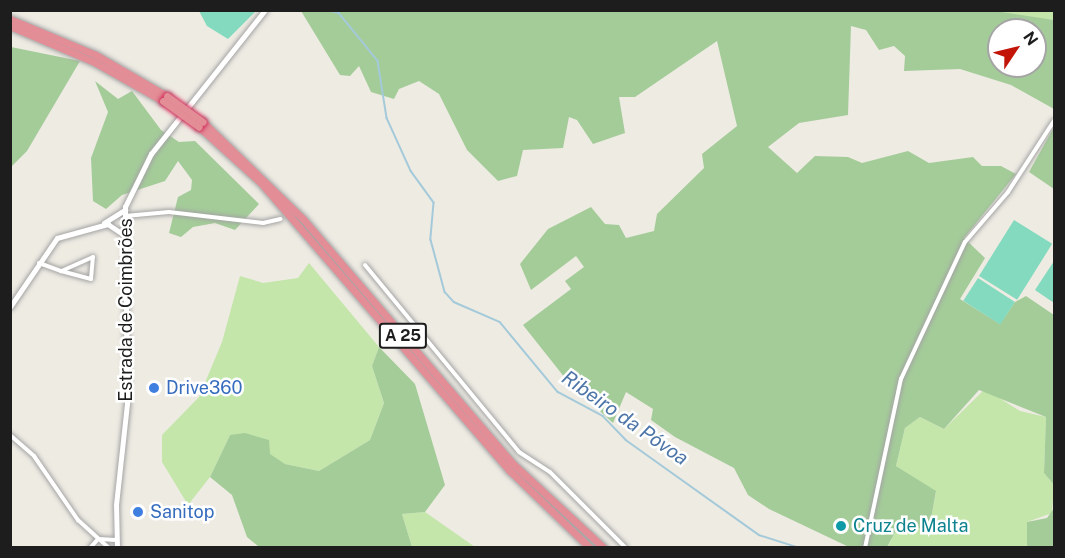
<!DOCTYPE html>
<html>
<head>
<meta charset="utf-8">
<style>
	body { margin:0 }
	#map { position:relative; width:1065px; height:558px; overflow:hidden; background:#eeebe3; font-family:"Public Sans",sans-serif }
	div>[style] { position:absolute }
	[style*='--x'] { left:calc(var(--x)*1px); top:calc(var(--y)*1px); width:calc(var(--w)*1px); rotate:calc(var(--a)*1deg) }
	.grass>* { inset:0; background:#c4e6aa }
	.forest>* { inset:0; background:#a4cc99 }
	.pitch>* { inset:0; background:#83dabe; transform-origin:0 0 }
	.stream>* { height:1.5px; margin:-0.75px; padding:0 0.75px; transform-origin:0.75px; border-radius:0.75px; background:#a4cada }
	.roads { filter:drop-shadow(0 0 2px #a4a4a4) drop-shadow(0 0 2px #a4a4a4) }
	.minor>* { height:4px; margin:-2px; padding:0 2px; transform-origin:2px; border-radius:2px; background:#fff }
	.tertiary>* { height:4.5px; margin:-2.25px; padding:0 2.25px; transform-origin:2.25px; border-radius:2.25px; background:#fff }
	.motorway>* { height:7px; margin:-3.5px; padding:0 3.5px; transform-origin:3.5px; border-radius:3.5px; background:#e38d97 }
	.bridges { filter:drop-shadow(0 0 2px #d12a58) drop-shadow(0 0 2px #d12a58) }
	.motorway-bridge>* { height:7px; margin:-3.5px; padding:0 3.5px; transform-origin:3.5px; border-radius:3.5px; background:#e38d97 }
	.dots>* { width:16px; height:16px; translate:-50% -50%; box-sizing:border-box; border:3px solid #fff; border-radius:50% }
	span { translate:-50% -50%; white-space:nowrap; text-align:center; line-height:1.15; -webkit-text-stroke:5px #fff; paint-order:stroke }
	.shield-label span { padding:2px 4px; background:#fff; border:2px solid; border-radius:4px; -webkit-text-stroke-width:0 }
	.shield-label { font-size:16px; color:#1d1d1d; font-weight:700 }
	.street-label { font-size:18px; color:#1d1d1d }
	.shop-label { font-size:18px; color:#366cbe }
	.left { translate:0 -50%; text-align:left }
	.culture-label { font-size:18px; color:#0d838f }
	.water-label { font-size:20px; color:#4d75a8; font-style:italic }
	.frame { position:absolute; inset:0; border:12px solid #1d1d1d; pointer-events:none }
	.north { position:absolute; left:987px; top:18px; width:60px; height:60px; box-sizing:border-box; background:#fff; border:2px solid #a5a5a5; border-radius:50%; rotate:55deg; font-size:16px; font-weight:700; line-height:24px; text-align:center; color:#1d1d1d }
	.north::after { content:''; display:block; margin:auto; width:21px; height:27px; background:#c21407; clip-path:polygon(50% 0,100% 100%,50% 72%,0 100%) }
</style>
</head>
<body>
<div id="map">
	<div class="grass">
		<i style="clip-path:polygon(988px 11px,1054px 11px,1054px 20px,1005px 17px)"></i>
		<i style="clip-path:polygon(309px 263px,379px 347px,372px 366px,384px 403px,370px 440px,319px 471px,285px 464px,230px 435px,210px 477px,188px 505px,162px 462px,162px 435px,199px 397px,222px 342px,240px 276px,263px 283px,298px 278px)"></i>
		<i style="clip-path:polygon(985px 389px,1020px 411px,1046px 417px,1044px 473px,1054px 485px,1052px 513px,1027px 522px,1027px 547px,887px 548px,896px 531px,910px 525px,921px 529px,931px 519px,936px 492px,896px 466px,905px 428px,920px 417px,944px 429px)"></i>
		<i style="clip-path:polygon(425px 512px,475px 547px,412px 547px,402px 514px)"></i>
	</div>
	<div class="forest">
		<i style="clip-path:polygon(evenodd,988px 10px,1054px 20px,1054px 109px,1011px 85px,960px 69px,904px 71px,905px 56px,894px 46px,879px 50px,866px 30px,851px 26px,848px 115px,799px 123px,768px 147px,797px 173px,815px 156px,848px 157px,862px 163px,908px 151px,929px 163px,973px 157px,982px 166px,1001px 166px,1016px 174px,964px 238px,985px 258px,960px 299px,1000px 324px,1015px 302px,1026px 296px,1054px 315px,1054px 485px,1044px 473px,1046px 417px,979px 390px,944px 429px,920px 417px,905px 428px,896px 466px,936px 491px,931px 519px,921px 529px,910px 525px,896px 531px,887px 547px,849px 547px,769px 509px,748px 495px,734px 468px,675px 437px,651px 420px,653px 409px,626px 392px,613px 423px,569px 383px,523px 325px,571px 289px,565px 281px,584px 267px,576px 256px,531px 290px,520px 264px,548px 229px,591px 207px,605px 224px,619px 225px,626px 238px,654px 231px,657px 214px,704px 168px,702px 154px,737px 126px,717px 41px,635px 97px,619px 97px,625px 133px,593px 144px,577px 120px,569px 117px,563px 148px,523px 150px,517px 176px,498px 181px,467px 150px,439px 94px,419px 81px,399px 89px,394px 99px,371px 92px,359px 66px,350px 76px,340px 75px,301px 11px,988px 10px,999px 30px,1035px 30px,1035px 66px,999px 66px,999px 30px)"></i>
		<i style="clip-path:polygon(11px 47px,80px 61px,27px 151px,11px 167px)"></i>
		<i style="clip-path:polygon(95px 81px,118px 99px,132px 91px,161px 130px,179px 142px,195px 141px,259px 204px,235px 230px,215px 223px,193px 227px,181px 237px,169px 233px,178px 197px,191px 190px,192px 180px,178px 161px,165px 181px,122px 195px,106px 209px,93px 201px,91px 158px,108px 112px)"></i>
		<i style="clip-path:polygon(1054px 127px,1054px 189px,1029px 172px)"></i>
		<i style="clip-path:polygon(379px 347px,415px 384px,445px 485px,425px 512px,402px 514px,412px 547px,259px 547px,247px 537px,232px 495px,210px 477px,230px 435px,245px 433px,269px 440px,270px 454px,285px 464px,319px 471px,370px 440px,384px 403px,372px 366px)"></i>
		<i style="clip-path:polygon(1054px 508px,1054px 547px,1027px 547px,1027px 522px,1047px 518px)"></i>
	</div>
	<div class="pitch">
		<i style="clip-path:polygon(199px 11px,256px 11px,228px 39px,207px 26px)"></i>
		<i style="left:1014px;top:220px;width:45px;height:66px;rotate:32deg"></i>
		<i style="clip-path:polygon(1054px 261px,1054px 303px,1035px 290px)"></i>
		<i style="left:978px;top:278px;width:44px;height:27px;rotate:33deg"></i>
	</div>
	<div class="stream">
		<i style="--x:328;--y:10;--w:11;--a:15"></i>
		<i style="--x:339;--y:13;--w:62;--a:50.9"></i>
		<i style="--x:378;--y:61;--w:58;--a:81"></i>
		<i style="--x:387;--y:118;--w:58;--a:65.6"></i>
		<i style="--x:411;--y:171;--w:39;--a:54"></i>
		<i style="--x:434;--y:203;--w:37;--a:95"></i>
		<i style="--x:431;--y:240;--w:54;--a:74.9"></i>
		<i style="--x:445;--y:292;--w:13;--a:48"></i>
		<i style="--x:454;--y:302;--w:50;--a:23.5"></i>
		<i style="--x:500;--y:322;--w:91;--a:50.4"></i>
		<i style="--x:558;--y:392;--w:51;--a:28.1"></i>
		<i style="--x:603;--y:416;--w:33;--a:46"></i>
		<i style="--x:626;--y:440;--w:163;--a:35.5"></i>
		<i style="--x:759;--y:535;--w:43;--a:17.6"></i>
	</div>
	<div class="roads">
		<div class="minor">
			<i style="--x:125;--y:216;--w:44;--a:-5.2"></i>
			<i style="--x:169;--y:212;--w:95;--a:6.7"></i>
			<i style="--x:263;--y:223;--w:18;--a:-13"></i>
			<i style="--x:39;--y:263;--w:23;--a:20"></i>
			<i style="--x:61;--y:271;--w:31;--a:15"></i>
			<i style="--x:91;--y:279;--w:22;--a:-85"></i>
			<i style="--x:93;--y:257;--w:35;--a:156"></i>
			<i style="--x:365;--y:265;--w:242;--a:50.5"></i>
			<i style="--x:519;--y:452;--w:37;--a:33"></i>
			<i style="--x:550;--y:472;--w:107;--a:45"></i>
			<i style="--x:10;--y:435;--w:32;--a:41"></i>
			<i style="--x:34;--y:456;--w:78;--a:55.5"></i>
			<i style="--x:78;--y:520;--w:42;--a:42.1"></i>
			<i style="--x:99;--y:539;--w:17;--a:3"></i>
			<i style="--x:90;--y:548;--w:12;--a:-48"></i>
			<i style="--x:865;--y:548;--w:173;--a:-78"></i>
			<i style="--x:901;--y:379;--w:151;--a:-65"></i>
			<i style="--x:965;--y:242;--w:66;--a:-49.3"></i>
			<i style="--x:1008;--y:192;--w:85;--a:-57.1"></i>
		</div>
		<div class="tertiary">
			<i style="--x:104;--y:223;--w:25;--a:-32"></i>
			<i style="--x:10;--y:307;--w:83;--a:-55.7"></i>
			<i style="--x:57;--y:238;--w:53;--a:-15.4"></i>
			<i style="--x:108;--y:224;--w:18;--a:34"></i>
			<i style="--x:117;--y:548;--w:43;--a:-91.3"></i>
			<i style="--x:116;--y:505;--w:102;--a:-83.8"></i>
			<i style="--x:127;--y:404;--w:197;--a:-90.6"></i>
			<i style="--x:125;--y:207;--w:59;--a:-63.9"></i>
			<i style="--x:151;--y:154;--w:184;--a:-51.6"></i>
		</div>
		<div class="motorway">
			<i style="--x:10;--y:19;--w:93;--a:22.7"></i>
			<i style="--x:96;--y:55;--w:82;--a:30"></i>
			<i style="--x:10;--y:26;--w:91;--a:23.2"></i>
			<i style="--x:94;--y:62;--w:79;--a:29.5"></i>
			<i style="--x:203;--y:122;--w:139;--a:44.1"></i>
			<i style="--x:303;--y:219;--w:320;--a:49.4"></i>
			<i style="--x:511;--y:462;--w:127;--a:42.8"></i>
			<i style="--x:199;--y:127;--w:85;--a:42.1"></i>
			<i style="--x:262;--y:184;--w:379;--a:49.2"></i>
			<i style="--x:510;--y:471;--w:111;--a:43.9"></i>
		</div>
	</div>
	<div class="bridges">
		<div class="motorway-bridge">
			<i style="--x:167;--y:96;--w:44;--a:35.8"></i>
			<i style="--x:163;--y:101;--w:44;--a:35.8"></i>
		</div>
	</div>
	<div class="dots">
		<i style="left:154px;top:388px;background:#3f7fe0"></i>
		<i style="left:138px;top:512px;background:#3f7fe0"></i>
		<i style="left:841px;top:526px;background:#0f9aa8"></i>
	</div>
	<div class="shield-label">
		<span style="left:403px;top:336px">A 25</span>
	</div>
	<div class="street-label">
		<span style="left:126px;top:310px;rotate:-90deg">Estrada de Coimbrões</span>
	</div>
	<div class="shop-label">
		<span class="left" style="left:166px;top:388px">Drive360</span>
		<span class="left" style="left:150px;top:512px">Sanitop</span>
	</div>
	<div class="culture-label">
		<span class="left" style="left:853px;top:526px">Cruz de Malta</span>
	</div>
	<div class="water-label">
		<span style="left:625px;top:418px;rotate:35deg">Ribeiro da Póvoa</span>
	</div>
	<div class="frame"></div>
	<div class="north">N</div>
</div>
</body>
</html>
